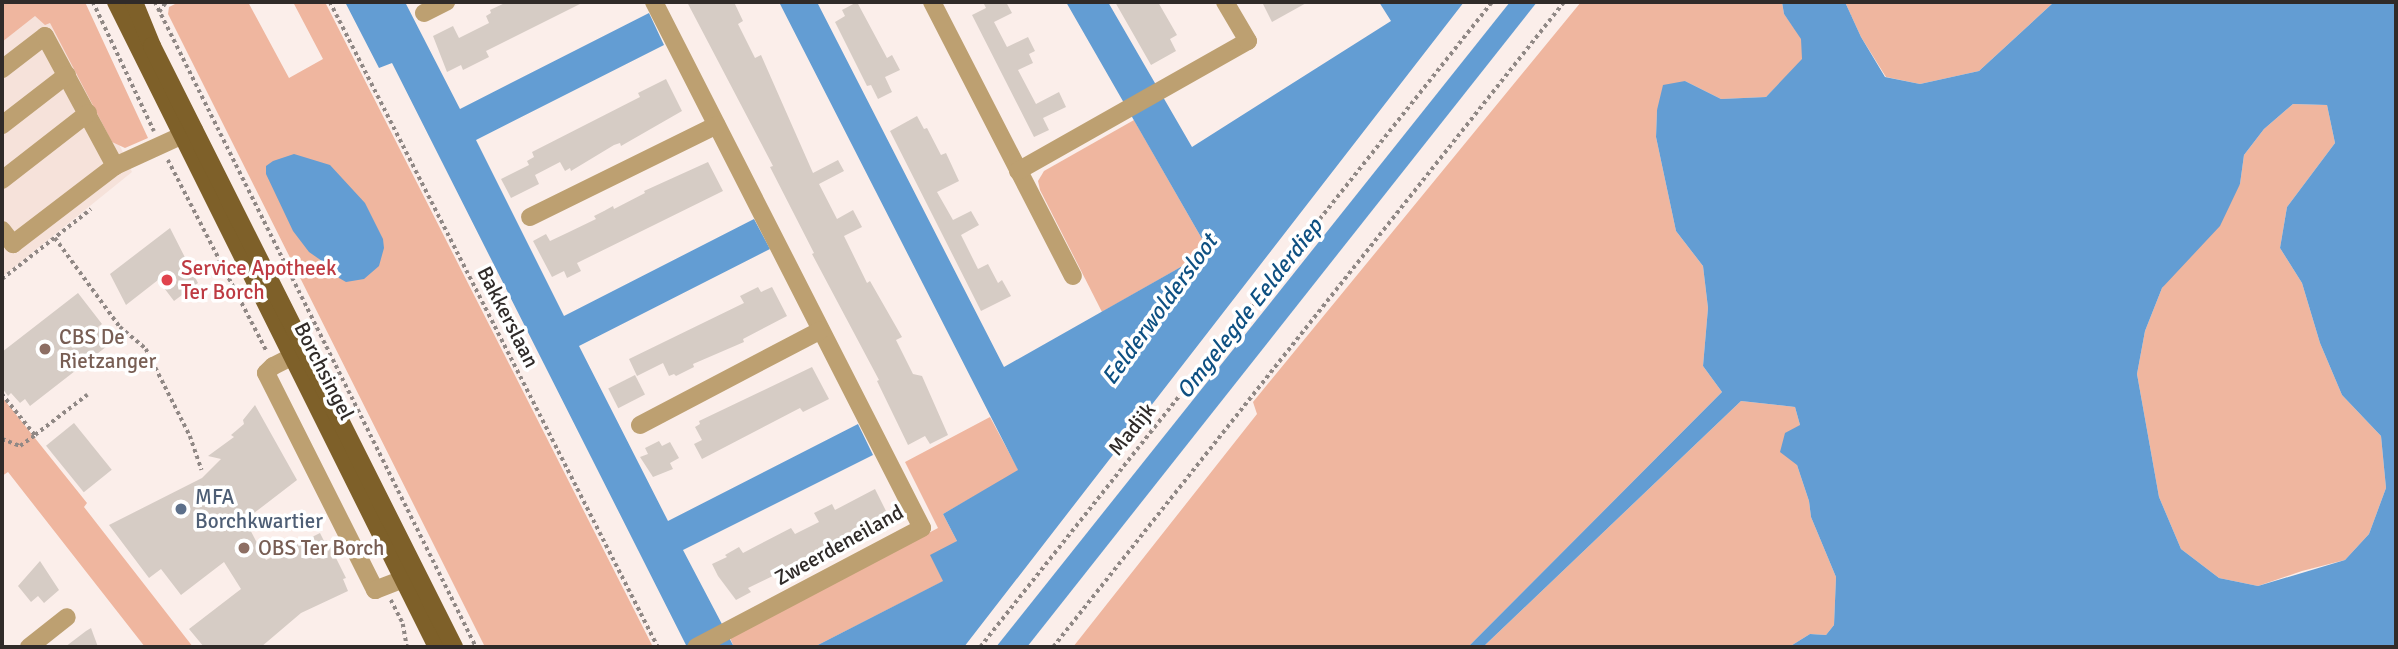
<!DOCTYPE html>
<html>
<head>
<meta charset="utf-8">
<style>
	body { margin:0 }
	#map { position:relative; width:2398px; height:649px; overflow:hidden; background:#fbeeea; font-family:Signika,sans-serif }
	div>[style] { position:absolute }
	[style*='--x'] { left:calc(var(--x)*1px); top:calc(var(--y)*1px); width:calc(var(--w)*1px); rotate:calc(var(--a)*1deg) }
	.built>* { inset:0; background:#f6e2da }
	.green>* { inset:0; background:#efb69f }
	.water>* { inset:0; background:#639dd3 }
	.building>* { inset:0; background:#d6ccc5; transform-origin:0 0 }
	.path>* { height:3.5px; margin-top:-1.75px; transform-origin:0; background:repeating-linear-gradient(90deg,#908885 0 3.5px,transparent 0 7px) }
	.minor>* { height:18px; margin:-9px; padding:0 9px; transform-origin:9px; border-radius:9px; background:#bda071 }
	.major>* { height:18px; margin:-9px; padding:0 9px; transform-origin:9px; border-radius:9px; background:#7e6029 }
	.dots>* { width:19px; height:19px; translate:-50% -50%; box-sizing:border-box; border:4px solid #fff; border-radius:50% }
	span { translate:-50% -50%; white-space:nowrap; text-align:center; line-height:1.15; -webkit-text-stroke:7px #fff; paint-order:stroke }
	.health-label { font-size:21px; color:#be3a42 }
	.left { translate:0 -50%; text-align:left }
	.street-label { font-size:21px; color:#302b29 }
	.education-label { font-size:21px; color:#785e54 }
	.service-label { font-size:21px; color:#4e5e75 }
	.water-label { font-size:23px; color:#0e5082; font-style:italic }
	.frame { position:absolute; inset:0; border:4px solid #302b29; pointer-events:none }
</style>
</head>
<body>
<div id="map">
	<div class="built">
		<i style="clip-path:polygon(53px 2px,132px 172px,2px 277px,2px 37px)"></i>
	</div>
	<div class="green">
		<i style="clip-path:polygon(2px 2px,85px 2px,148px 138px,125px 148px,112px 142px,50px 23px,45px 25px,35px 16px,2px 42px)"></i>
		<i style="clip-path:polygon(179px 2px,248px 2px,289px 78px,323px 59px,293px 2px,325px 2px,653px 647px,485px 647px,168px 14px,169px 7px)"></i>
		<i style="clip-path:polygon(1581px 2px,1782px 2px,1784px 14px,1802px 39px,1803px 59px,1766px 97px,1721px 99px,1685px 81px,1657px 110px,1656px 137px,1676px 231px,1703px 266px,1708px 308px,1703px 366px,1722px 392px,1468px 647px,1073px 647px,1257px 414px,1253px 402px)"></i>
		<i style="clip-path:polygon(1845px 2px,2054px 2px,1979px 71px,1920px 84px,1886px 77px,1861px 37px)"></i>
		<i style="clip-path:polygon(2293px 104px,2327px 105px,2335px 143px,2287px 207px,2280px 248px,2302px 283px,2320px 343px,2342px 395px,2381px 436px,2386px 488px,2369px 534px,2345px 560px,2302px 571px,2258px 586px,2219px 578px,2181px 549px,2159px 497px,2137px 374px,2145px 331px,2162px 288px,2240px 184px,2244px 155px,2264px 129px)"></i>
		<i style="clip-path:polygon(1134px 120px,1209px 251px,1102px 312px,1040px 190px,1038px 181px,1044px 171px)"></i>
		<i style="clip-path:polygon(2px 397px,87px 503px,84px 507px,193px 647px,145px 647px,8px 472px,2px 476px)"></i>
		<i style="clip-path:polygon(1741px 401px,1795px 407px,1800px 425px,1797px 465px,1809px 501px,1811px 517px,1836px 577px,1834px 625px,1826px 635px,1810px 634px,1789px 647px,1483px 647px)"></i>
		<i style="clip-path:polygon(990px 417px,1019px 471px,943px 514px,957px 541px,944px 581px,814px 647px,734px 647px,730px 638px,938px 528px,905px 462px)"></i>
	</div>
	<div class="water">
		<i style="clip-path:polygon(345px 2px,405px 2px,460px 109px,649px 13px,664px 45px,476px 140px,564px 316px,754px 219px,770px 249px,579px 346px,668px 521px,858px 424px,873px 455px,683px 550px,734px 647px,687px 647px,392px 63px,379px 68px)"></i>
		<i style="clip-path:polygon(779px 2px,817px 2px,1004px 367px,1209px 251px,1066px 2px,1108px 2px,1192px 147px,1391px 21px,1379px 2px,1464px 2px,964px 647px,814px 647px,943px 581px,930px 555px,957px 541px,943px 514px,1018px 470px)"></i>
		<i style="clip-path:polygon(1510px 2px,1537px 2px,1027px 647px,996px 647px)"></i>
		<i style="clip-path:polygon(evenodd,1782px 2px,1845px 2px,1861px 37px,1885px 77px,1920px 84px,1979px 71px,2054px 2px,2396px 2px,2396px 647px,1789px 647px,1810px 634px,1826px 635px,1834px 625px,1836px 577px,1811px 517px,1809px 501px,1797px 465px,1780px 452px,1785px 433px,1800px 425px,1795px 407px,1741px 401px,1483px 647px,1468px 647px,1722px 392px,1703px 366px,1708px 308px,1703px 266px,1676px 231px,1656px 137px,1657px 110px,1663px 85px,1685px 81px,1721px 99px,1766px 97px,1802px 59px,1801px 39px,1784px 14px,1782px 2px,2293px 104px,2327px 105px,2335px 143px,2287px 207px,2280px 248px,2302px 283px,2320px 343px,2342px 395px,2381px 436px,2386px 488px,2369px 534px,2345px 560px,2258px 586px,2219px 578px,2181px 549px,2159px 497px,2137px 374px,2145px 331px,2162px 288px,2220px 226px,2240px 184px,2244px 155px,2264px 129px,2293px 104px)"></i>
		<i style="clip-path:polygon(294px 154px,330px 165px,365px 203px,383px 239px,384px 248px,379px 266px,364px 279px,346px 282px,339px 278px,332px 268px,309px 252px,293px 231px,266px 174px,266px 166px,273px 161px)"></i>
	</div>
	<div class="building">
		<i style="clip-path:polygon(507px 2px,584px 2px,486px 51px,489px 57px,463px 70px,461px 65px,447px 72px,433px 36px,453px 26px,459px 38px,489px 23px,486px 16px,491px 13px,490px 10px)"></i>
		<i style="clip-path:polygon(687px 2px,734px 2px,743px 21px,738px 24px,755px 58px,761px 55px,813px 173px,838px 160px,844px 171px,819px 184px,837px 219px,853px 210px,862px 227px,844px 236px,867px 283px,870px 281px,902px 337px,896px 340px,913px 374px,922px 376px,948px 435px,930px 444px,925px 436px,908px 445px,877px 381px,879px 380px,812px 254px,814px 253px,770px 167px,773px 166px)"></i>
		<i style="clip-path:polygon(857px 2px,887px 58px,892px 55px,900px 70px,885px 77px,892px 92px,878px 99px,871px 85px,867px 86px,835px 22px,845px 16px,842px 10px)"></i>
		<i style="clip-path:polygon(983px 2px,1006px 2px,1012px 13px,994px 22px,1007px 47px,1028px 37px,1035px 51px,1029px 54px,1033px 63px,1018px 70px,1036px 104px,1059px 92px,1066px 107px,1043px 118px,1049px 130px,1034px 137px,972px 15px,986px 8px)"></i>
		<i style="clip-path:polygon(1115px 2px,1158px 2px,1177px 35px,1170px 39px,1176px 51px,1151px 65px)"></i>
		<i style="clip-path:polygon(1262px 2px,1308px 2px,1272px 22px)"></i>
		<i style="clip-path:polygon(666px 79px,682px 111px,621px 146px,620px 143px,614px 145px,571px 171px,570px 168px,565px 171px,560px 162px,535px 175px,539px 184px,511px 198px,501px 179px,529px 165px,527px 161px,534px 157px,532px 152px,640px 97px,638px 93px)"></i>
		<i style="clip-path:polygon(917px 116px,924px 129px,927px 128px,941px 155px,946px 153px,959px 181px,937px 192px,953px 220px,971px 211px,979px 225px,961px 235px,978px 269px,988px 264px,998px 283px,1002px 280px,1011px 296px,981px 311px,890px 131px)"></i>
		<i style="clip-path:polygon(708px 162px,723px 191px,577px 263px,581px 271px,567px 278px,564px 271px,552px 277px,533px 241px,546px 234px,550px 241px,567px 233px,596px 219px,594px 216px,604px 211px,613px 206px,614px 209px,645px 193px,644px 191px)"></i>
		<i style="clip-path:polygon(170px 228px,198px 283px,174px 301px,158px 280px,126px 305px,110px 274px)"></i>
		<i style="clip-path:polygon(758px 287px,761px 292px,772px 287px,787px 316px,743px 339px,744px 342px,693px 364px,694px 367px,676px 376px,674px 374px,669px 376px,663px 363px,637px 376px,629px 359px,744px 303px,740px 296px)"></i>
		<i style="clip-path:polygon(78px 293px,102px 324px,98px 327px,111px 343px,30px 406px,25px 399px,20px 403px,11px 393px,8px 396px,2px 388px,2px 352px)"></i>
		<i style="clip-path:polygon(812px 367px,829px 399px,803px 412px,800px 408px,702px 459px,694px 444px,702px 440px,695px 427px,700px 424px,699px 421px)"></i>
		<i style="left:635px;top:375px;width:22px;height:30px;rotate:63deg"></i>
		<i style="clip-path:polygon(255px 405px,297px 480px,245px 520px,266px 560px,320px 533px,324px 541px,327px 540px,346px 578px,343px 579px,348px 591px,301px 613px,261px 647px,204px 647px,189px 629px,241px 589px,224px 562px,181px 595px,161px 569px,149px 578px,109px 525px,202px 478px,221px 459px,208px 456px,234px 437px,231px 435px,244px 424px,243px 420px)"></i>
		<i style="left:74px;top:423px;width:60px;height:36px;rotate:51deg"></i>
		<i style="clip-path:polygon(659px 441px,662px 446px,670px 442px,679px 458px,670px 463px,673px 469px,653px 477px,640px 457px,648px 454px,645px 448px)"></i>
		<i style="clip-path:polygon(875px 489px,888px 515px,782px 569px,783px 571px,748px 588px,751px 592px,736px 600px,718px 576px,712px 564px,727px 557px,725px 555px,739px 547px,743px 553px,791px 528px,795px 534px,819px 522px,814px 513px,832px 504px,835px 510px)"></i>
		<i style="clip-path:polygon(40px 561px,59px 590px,44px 603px,38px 596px,31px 602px,18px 586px)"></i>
		<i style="clip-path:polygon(91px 628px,98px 647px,65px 647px,86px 631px)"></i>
	</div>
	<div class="path">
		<i style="--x:93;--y:2;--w:143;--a:64.7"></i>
		<i style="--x:155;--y:2;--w:720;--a:63.54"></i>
		<i style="--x:330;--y:2;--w:724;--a:63.05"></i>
		<i style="--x:159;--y:12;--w:12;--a:-55"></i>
		<i style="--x:168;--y:160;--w:216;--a:62.7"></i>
		<i style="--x:55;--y:238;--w:110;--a:53.9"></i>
		<i style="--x:120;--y:327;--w:34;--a:40"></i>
		<i style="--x:146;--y:349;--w:97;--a:63.2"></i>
		<i style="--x:190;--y:436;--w:36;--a:71"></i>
		<i style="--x:2;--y:279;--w:113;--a:-38.2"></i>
		<i style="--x:2;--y:394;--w:53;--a:51.2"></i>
		<i style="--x:35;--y:435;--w:66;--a:-37.6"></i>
		<i style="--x:2;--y:439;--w:19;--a:21"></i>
		<i style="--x:20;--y:446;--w:19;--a:-36"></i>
		<i style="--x:391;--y:600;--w:27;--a:63"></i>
		<i style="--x:403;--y:624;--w:23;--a:80"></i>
		<i style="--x:980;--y:647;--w:824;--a:-51.56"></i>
		<i style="--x:1053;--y:647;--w:823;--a:-51.61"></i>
	</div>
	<div class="minor">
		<i style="--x:654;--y:2;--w:590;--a:63"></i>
		<i style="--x:922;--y:528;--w:255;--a:152.2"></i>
		<i style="--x:932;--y:2;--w:308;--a:62.8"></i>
		<i style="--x:424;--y:13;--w:25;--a:-27"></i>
		<i style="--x:2;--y:69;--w:54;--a:-37.5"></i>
		<i style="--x:45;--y:36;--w:148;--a:61.7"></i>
		<i style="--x:2;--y:125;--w:82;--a:-37.6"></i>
		<i style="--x:1018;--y:171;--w:264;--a:-29.5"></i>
		<i style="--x:1248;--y:41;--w:45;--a:-120.5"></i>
		<i style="--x:2;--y:180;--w:109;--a:-37.9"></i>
		<i style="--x:530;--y:217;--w:208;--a:-26.2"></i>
		<i style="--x:2;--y:230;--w:18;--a:52"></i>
		<i style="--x:13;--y:244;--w:128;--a:-37.4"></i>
		<i style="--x:115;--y:166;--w:87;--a:-24.5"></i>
		<i style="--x:305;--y:350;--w:36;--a:153"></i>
		<i style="--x:273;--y:366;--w:10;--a:135"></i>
		<i style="--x:266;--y:373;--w:243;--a:63.3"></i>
		<i style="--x:375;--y:590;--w:44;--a:-21.3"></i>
		<i style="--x:640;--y:425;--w:204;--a:-27.7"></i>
		<i style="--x:29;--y:647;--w:48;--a:-38.3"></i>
	</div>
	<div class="major">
		<i style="--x:116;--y:2;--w:720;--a:63.54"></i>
		<i style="--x:134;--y:2;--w:48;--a:67.8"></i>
		<i style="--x:152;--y:46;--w:673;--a:63.32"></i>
	</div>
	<div class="dots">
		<i style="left:167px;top:280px;background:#e0444e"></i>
		<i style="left:45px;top:349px;background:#8d6e63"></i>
		<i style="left:181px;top:509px;background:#5c6f8a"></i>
		<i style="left:244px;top:548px;background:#8d6e63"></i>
	</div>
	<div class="health-label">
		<span class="left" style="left:181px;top:280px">Service Apotheek<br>Ter Borch</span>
	</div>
	<div class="street-label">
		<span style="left:508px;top:317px;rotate:63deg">Bakkerslaan</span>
		<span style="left:324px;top:371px;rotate:63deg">Borchsingel</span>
		<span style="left:1132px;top:429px;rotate:-51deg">Madijk</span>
		<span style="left:839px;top:545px;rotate:-29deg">Zweerdeneiland</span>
	</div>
	<div class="education-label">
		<span class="left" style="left:59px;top:349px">CBS De<br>Rietzanger</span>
		<span class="left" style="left:258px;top:548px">OBS Ter Borch</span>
	</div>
	<div class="service-label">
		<span class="left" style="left:195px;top:509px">MFA<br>Borchkwartier</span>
	</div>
	<div class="water-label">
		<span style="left:1250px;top:309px;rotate:-52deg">Omgelegde Eelderdiep</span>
		<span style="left:1160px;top:310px;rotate:-54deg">Eelderwoldersloot</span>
	</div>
	<div class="frame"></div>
</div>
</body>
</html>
